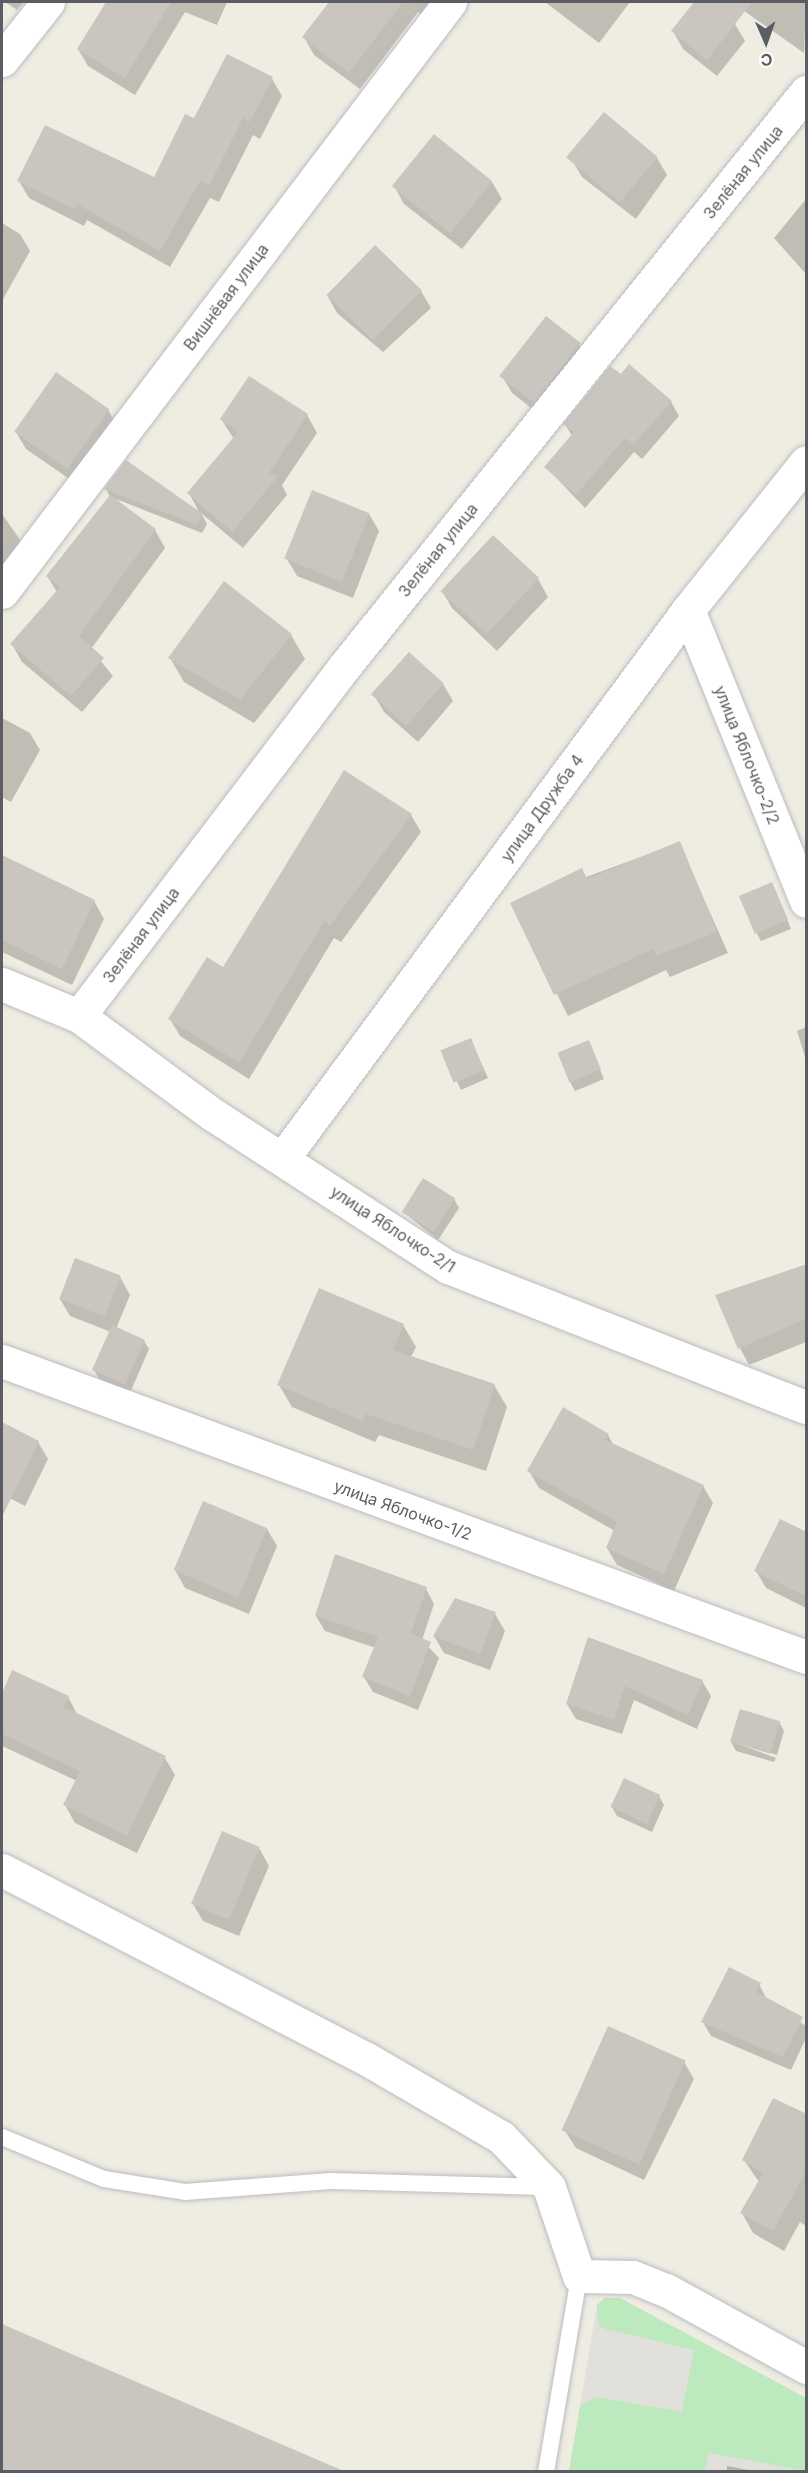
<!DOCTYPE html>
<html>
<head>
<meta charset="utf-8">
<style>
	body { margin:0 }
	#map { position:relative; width:808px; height:2473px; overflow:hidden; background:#efede2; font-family:Inter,sans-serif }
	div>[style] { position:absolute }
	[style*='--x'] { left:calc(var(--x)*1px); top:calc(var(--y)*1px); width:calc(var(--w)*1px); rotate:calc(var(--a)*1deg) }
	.industrial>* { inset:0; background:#e2e0da }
	.green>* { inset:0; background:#bce9be }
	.shadow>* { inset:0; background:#0003 }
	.building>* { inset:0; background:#cac6bf; transform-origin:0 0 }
	.roads { filter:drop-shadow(0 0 2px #babcc2) drop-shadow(0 0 2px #babcc2) }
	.service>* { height:16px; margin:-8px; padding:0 8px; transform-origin:8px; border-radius:8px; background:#fff }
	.minor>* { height:33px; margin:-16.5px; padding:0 16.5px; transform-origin:16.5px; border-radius:16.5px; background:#fff }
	span { translate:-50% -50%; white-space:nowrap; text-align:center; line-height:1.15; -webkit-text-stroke:6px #fff; paint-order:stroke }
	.street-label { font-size:16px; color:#5a5e64 }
	.frame { position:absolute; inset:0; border:3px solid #5a5e64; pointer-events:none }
	.north { position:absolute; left:736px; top:12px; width:60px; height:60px; -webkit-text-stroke:4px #fff; paint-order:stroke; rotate:178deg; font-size:16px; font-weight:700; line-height:24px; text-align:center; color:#5a5e64 }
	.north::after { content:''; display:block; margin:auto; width:21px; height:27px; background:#5a5e64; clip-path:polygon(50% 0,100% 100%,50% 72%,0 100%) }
</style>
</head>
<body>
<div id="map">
	<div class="industrial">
		<i style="clip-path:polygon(605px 2298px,620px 2298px,806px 2398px,806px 2471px,569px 2472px,597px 2305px)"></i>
	</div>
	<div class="green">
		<i style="clip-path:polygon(605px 2298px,620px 2298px,806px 2398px,806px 2471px,709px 2453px,705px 2471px,569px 2471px,580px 2406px,596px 2397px,682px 2412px,694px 2350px,605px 2329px,598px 2325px,597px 2305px)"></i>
	</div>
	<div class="shadow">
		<i style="clip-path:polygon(5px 2px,24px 2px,17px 10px)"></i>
		<i style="clip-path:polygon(128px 2px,227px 2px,217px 25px,185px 12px,135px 95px,88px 66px,78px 49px,120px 19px)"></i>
		<i style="clip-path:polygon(331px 2px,442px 2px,428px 20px,418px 12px,360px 89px,314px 55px,304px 37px)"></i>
		<i style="clip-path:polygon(545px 2px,630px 2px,599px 43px)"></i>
		<i style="clip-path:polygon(696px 2px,706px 2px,735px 24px,745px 41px,717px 76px,683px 49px,673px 31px)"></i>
		<i style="clip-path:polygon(736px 2px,806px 2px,804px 53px,740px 8px)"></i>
		<i style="clip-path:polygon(228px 56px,272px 79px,282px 96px,260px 139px,253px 135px,219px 202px,210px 198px,170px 267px,87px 220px,84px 226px,29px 198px,19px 181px,155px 179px,195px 120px)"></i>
		<i style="clip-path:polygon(657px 158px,667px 175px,636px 219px,582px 177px,572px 160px)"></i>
		<i style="clip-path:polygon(492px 182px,502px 199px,462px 249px,404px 204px,394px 186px)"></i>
		<i style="clip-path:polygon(806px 199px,806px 274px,774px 238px)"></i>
		<i style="clip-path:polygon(2px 223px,20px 234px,30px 251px,2px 301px)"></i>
		<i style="clip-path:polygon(421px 291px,431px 308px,383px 352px,337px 313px,327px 295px)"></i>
		<i style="clip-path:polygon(579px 344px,589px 361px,544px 418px,512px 393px,502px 376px)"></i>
		<i style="clip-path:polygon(621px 376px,671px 402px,679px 416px,642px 459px,634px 452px,585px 508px,546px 467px,572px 436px,565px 424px)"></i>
		<i style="clip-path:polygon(108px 410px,118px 427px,81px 487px,26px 449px,16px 432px)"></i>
		<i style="clip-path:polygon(307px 415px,317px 433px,282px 485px,287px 495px,243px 548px,201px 513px,207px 524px,202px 533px,116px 499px,155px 530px,165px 548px,91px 649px,113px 676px,82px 712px,22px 662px,12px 644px,57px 592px,47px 576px,110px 497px,106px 489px,200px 514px,189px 493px,234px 439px,221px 419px)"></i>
		<i style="clip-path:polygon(2px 514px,21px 541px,2px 565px)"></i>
		<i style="clip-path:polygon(369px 514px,379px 531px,353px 598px,297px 576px,287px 559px)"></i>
		<i style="clip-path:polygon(493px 537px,538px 579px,548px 597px,497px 651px,452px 608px,442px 591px)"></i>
		<i style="clip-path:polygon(291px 635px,305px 659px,254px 723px,184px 682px,170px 658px)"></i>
		<i style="clip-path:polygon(443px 684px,453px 701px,418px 742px,384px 712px,374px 695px)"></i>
		<i style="clip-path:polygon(2px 718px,30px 733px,40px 750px,11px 802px,2px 797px)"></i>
		<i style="clip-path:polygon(411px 815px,421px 832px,341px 942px,334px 938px,249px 1079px,180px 1036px,170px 1019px)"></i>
		<i style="clip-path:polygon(679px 843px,728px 953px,670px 977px,666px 970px,568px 1016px,512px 904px)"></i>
		<i style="clip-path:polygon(17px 864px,94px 901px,104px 919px,72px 985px,2px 952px,2px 895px)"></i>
		<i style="clip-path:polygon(776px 892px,791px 929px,761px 941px,756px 932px)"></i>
		<i style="clip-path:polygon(806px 1027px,806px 1060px,797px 1031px)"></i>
		<i style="clip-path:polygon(588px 1042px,604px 1079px,575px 1091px,570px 1082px)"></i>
		<i style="clip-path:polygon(475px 1049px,488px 1078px,461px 1090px,443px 1052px)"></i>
		<i style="clip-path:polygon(454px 1199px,459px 1208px,438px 1240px,402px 1211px)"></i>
		<i style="clip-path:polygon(806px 1265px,806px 1342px,749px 1365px,740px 1348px)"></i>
		<i style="clip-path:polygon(120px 1277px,130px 1295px,116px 1329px,144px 1341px,149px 1349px,130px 1393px,99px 1379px,94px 1370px,111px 1332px,70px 1316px,60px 1299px)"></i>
		<i style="clip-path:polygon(403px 1325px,416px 1347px,411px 1357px,494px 1385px,507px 1407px,486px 1471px,379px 1435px,375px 1442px,292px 1407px,279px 1385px)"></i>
		<i style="clip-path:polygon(2px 1423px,38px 1442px,48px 1459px,25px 1506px,2px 1494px)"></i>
		<i style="clip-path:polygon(608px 1435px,614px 1446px,703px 1486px,713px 1503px,674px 1591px,617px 1565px,607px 1548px,615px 1531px,539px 1488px,529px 1471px)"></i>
		<i style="clip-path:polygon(267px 1529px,277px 1546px,249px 1614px,185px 1588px,175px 1570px)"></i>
		<i style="clip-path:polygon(806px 1534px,806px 1608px,766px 1588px,756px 1571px)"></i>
		<i style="clip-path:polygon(426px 1589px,434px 1604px,422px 1640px,439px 1658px,418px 1710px,373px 1692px,364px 1677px,376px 1648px,325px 1631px,316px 1616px)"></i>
		<i style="clip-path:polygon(495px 1614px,505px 1631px,490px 1670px,444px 1653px,434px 1636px)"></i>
		<i style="clip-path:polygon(589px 1639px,702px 1681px,711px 1696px,697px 1729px,634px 1700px,622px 1734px,576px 1719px,567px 1704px)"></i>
		<i style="clip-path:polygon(13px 1672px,68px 1697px,78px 1716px,165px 1758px,175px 1775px,137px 1853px,75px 1823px,65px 1805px,77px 1781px,2px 1746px,2px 1697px)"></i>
		<i style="clip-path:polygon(779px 1722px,784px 1731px,777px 1755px,736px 1743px,776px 1758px,774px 1762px,736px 1751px,731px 1742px)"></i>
		<i style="clip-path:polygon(625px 1780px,659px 1796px,664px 1805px,652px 1832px,617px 1816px,612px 1807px)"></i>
		<i style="clip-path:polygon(259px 1848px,269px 1866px,239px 1936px,203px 1921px,193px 1904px)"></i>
		<i style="clip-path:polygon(759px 1984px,767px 2000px,806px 2026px,806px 2038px,791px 2070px,711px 2036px,703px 2022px)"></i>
		<i style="clip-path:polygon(684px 2062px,694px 2079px,644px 2180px,576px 2148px,565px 2131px)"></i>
		<i style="clip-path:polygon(806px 2116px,806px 2226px,800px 2222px,784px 2251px,753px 2233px,742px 2213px,759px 2182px,744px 2160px)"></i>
		<i style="clip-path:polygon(2px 2325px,342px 2472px,2px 2472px)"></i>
		<i style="clip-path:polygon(727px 2466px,759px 2472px,727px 2472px)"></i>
	</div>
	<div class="building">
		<i style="clip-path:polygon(106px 2px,171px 2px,125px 78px,77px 49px)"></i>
		<i style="clip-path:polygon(329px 2px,403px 2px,349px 73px,302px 37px)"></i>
		<i style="clip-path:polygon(694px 2px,752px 2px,707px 60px,671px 31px)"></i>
		<i style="clip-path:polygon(227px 54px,273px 77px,250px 122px,243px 118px,209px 186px,200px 181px,160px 251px,77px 204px,74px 209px,17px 181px,45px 125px,154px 177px,185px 114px,194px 118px)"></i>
		<i style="left:604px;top:112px;width:70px;height:59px;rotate:40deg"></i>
		<i style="left:434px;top:134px;width:75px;height:67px;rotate:39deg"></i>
		<i style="left:375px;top:245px;width:65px;height:70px;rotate:44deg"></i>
		<i style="left:546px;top:316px;width:44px;height:76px;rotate:38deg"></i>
		<i style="clip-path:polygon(629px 364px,672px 401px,633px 445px,625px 438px,576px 495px,544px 467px,574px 432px,563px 424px,610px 366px,621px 374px)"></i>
		<i style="left:56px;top:372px;width:65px;height:73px;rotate:35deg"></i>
		<i style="clip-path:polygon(249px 376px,308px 414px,269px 473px,278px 476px,232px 532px,187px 493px,238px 432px,220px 419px)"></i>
		<i style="clip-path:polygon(126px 460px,203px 514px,197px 525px,104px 489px)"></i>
		<i style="left:312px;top:490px;width:62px;height:74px;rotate:22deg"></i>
		<i style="clip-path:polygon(110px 495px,156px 529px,79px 636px,104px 658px,71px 696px,10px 644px,60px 587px,46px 576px)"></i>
		<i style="left:493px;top:535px;width:63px;height:77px;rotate:43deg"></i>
		<i style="clip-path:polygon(224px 581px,292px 634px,240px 700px,168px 658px)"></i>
		<i style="left:409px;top:652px;width:47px;height:57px;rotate:42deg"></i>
		<i style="clip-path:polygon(344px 770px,412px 814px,330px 926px,324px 921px,239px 1063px,168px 1019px,207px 957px,223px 967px)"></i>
		<i style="clip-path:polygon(680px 841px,717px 932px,656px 956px,653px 949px,554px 995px,510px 903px,582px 868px,587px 879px)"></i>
		<i style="clip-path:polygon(2px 855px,95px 900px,62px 969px,2px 940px)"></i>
		<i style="left:772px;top:882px;width:41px;height:36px;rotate:67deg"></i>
		<i style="left:471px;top:1038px;width:35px;height:33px;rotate:68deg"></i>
		<i style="left:589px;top:1040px;width:32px;height:34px;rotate:68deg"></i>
		<i style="left:423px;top:1178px;width:38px;height:40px;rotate:32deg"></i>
		<i style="left:75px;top:1258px;width:49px;height:44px;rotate:21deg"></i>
		<i style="clip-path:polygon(807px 1264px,807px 1318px,738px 1349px,715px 1295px)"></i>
		<i style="clip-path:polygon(319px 1288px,404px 1324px,393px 1350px,495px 1384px,473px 1450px,366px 1414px,363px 1421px,277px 1385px)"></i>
		<i style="left:112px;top:1325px;width:36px;height:49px;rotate:24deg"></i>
		<i style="clip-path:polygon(563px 1407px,609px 1434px,605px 1440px,704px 1485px,664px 1574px,606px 1548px,617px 1522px,527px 1471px)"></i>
		<i style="clip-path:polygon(2px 1422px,39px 1441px,2px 1517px)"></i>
		<i style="left:203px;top:1501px;width:70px;height:75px;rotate:23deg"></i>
		<i style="clip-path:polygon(780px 1519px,807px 1532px,807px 1597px,754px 1571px)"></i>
		<i style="clip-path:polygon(335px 1554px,427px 1587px,411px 1633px,431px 1642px,410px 1696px,362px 1677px,378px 1637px,315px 1616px)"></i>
		<i style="clip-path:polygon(455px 1598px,496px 1612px,480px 1654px,433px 1636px)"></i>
		<i style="clip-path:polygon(588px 1637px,703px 1680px,688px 1715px,625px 1686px,614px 1720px,566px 1704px)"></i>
		<i style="clip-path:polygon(12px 1670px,69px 1696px,64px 1707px,166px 1756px,127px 1836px,63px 1805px,80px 1771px,2px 1734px,2px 1693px)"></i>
		<i style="left:740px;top:1709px;width:42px;height:34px;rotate:17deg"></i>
		<i style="left:624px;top:1778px;width:40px;height:32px;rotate:25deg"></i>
		<i style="left:222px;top:1831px;width:41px;height:79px;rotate:23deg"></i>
		<i style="clip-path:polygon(729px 1967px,761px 1983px,756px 1992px,803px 2017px,783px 2057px,701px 2022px)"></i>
		<i style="left:608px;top:2026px;width:85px;height:114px;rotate:24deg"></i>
		<i style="clip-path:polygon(773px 2098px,807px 2114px,807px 2170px,773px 2231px,740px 2213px,763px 2173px,742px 2160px)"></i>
		<i style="clip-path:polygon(2px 2324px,346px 2472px,2px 2472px)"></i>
	</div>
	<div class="roads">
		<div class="service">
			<i style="--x:2;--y:2137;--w:110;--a:22.4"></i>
			<i style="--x:104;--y:2179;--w:82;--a:9.1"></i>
			<i style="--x:185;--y:2192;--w:146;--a:-4.3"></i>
			<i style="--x:331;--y:2181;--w:215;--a:1.6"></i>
			<i style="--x:546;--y:2472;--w:199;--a:-80.4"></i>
		</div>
		<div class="minor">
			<i style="--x:2;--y:60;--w:74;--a:-51.6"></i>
			<i style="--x:2;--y:592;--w:741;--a:-52.79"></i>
			<i style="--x:688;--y:610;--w:314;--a:67.9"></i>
			<i style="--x:2;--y:984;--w:83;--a:22.6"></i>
			<i style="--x:79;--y:1016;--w:165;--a:36.4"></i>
			<i style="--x:212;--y:1114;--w:281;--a:33"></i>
			<i style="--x:448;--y:1267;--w:384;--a:21.4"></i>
			<i style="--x:79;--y:1016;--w:438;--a:-52.8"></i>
			<i style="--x:344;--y:667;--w:738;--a:-51.22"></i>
			<i style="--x:283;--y:1158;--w:681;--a:-53.53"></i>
			<i style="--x:688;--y:610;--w:189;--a:-51.4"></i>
			<i style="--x:2;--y:1361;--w:857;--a:20.21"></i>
			<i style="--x:2;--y:1870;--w:409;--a:27.4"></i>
			<i style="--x:365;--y:2058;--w:157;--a:30.2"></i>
			<i style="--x:501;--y:2137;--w:69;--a:46.2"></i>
			<i style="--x:549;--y:2187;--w:94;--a:71.4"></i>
			<i style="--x:579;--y:2276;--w:54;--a:1.1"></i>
			<i style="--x:633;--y:2277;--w:35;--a:22"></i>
			<i style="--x:666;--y:2290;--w:160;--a:28.8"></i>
		</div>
	</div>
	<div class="street-label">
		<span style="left:743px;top:172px;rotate:-51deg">Зелёная улица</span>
		<span style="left:226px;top:297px;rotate:-53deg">Вишнёвая улица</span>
		<span style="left:438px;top:550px;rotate:-51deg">Зелёная улица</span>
		<span style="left:747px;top:755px;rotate:68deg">улица Яблочко-2/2</span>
		<span style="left:542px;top:808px;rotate:-54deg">улица Дружба 4</span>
		<span style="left:141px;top:935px;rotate:-53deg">Зелёная улица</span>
		<span style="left:393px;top:1229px;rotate:33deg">улица Яблочко-2/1</span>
		<span style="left:403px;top:1510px;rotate:20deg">улица Яблочко-1/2</span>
	</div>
	<div class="frame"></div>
	<div class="north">С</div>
</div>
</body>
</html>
